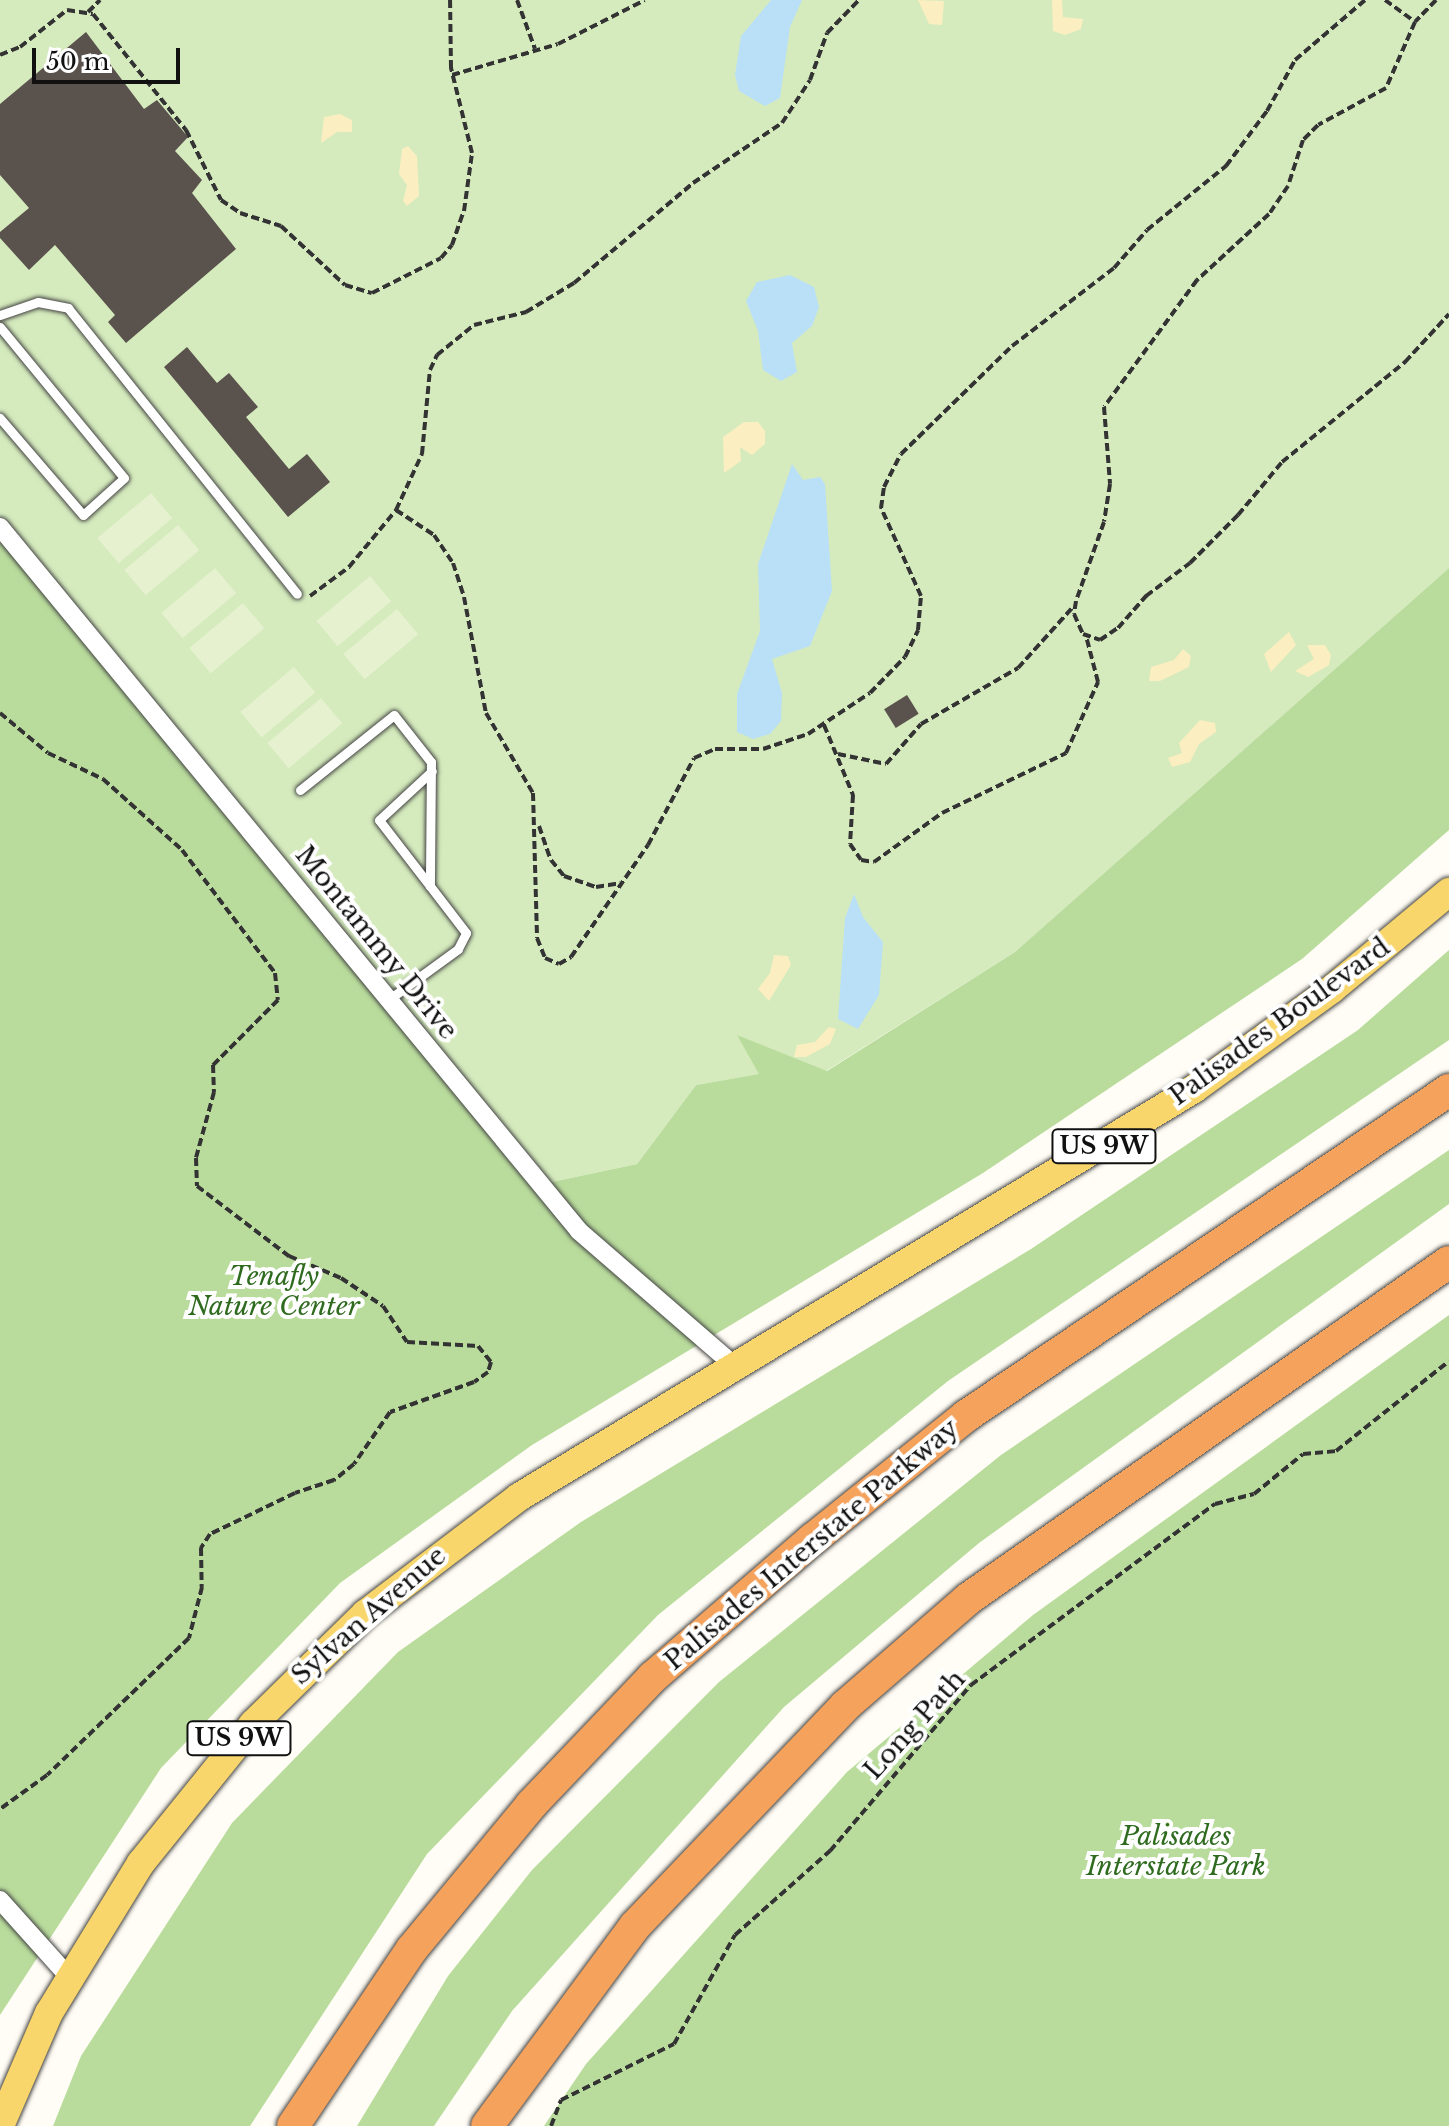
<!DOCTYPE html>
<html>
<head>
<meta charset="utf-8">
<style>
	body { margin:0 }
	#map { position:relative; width:1449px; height:2126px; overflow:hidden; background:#fffdf5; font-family:"Libre Baskerville",serif }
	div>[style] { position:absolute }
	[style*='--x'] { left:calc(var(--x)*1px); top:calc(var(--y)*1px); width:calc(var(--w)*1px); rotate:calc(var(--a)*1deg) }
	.green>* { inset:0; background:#d5ebbd }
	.forest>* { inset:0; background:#b9dc9c }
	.sand>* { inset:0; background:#fbeec1 }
	.pitch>* { inset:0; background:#e6f2cf; transform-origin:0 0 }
	.water>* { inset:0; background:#b9e0f7 }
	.building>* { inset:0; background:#5a524d; transform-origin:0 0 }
	.path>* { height:4px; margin-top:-2px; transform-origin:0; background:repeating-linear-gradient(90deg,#333 0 8px,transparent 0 12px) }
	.roads { filter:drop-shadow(0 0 2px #444) drop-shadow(0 0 2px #444) }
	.lane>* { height:9px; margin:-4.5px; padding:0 4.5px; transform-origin:4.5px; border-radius:4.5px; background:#fff }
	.street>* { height:18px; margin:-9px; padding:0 9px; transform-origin:9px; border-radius:9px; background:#fff }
	.primary>* { height:28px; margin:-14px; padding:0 14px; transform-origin:14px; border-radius:14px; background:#f9d66b }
	.highway>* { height:32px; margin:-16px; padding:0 16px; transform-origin:16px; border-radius:16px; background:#f5a25d }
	span { translate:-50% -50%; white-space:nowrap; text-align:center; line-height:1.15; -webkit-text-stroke:8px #fff; paint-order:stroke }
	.shield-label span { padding:2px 6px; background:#fff; border:2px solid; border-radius:6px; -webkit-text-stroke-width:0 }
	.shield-label { font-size:24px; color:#111; font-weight:700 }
	.street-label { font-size:26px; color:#111 }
	.park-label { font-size:26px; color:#2f6b1f; font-style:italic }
	.scale { position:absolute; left:32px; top:48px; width:148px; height:36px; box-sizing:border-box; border:4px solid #111; border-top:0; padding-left:10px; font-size:24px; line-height:28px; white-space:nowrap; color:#111; -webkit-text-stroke:6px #fff; paint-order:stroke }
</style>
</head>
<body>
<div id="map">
	<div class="green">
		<i style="clip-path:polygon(0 0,1449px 0,1449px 568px,1015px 952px,826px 1071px,738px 1036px,760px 1074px,696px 1085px,637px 1164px,542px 1184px,0 526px)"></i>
	</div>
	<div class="forest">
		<i style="clip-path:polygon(0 526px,542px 1184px,637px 1164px,696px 1085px,759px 1074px,737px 1035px,827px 1071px,1015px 952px,1449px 568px,1449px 830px,1302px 959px,983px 1173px,532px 1445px,340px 1583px,161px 1768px,0 2015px)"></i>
		<i style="clip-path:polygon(1449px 950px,1449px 1040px,948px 1381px,658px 1615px,427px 1854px,250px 2126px,53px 2126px,81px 2056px,232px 1823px,398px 1652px,581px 1522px,1031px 1249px,1358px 1030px)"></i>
		<i style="clip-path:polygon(1449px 1150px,1449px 1204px,979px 1543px,784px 1707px,512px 2011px,434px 2126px,357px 2126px,448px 1976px,532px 1870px,719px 1682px,1001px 1455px)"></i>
		<i style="clip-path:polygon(1449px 1315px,1449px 2126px,544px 2126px,586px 2064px,847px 1772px,1033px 1615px)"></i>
	</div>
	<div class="sand">
		<i style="clip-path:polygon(918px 0,944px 1px,942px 25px,929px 24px)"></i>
		<i style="clip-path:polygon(1052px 0,1062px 0,1063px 17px,1083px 19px,1081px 29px,1065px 35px,1053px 31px)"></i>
		<i style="clip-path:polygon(340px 114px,352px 120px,352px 132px,337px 132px,321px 143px,324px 117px)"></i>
		<i style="clip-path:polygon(408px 146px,417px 156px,419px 196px,407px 206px,403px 201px,407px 185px,399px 174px,402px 149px)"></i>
		<i style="clip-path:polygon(744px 422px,758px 422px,765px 431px,765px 444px,752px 455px,740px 447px,741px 461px,724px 473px,723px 437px)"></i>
		<i style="clip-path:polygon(1289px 632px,1296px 645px,1271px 672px,1264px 654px)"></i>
		<i style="clip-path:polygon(1307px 645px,1325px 645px,1331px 655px,1329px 665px,1308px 677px,1295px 671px,1314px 659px)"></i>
		<i style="clip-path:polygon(1183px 649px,1191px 656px,1189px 667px,1160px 681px,1149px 681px,1151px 667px,1174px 660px)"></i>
		<i style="clip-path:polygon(1200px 720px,1215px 723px,1216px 732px,1199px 744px,1190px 762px,1172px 767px,1168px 758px,1182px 753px,1179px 743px)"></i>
		<i style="clip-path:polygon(774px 955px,788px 956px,791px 965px,769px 1001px,758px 989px,770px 973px)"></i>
		<i style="clip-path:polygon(829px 1027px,836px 1029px,830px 1044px,806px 1057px,794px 1057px,797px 1045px,815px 1042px)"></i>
	</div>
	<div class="pitch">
		<i style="left:151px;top:493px;width:33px;height:70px;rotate:50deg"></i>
		<i style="left:178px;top:525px;width:33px;height:70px;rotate:50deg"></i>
		<i style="left:215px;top:568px;width:33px;height:70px;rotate:50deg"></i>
		<i style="left:370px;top:576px;width:33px;height:70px;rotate:50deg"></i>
		<i style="left:243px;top:603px;width:33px;height:70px;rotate:50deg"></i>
		<i style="left:397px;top:609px;width:33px;height:70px;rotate:50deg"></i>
		<i style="left:294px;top:667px;width:33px;height:70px;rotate:50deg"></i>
		<i style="left:321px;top:698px;width:33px;height:70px;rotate:50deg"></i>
	</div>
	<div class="water">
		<i style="clip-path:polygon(771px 0,802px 0,790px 27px,780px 98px,765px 106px,739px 91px,735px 75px,741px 36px)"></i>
		<i style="clip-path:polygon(790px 275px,814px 287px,819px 307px,812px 326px,792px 343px,797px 372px,781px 381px,763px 370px,758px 331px,746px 301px,757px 282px)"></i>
		<i style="clip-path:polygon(792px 464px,803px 480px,820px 477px,825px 484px,832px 591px,810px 646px,772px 659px,782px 693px,781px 721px,770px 734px,753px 739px,737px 732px,737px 694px,760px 631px,758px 564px)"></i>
		<i style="clip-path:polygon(854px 894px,863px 917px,883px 942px,879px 995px,858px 1029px,838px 1019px,845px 918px)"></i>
	</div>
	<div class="building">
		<i style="clip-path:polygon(86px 32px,144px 109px,157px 100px,188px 137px,175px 151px,202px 180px,192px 193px,236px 249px,126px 343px,108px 322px,115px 315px,55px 245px,29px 270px,0 238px,0 232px,29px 208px,0 175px,0 104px)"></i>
		<i style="clip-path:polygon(187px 347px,217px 383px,229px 373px,258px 407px,246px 417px,289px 469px,307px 454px,330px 482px,288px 517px,164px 367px)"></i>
		<i style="left:907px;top:695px;width:22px;height:27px;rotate:58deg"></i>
	</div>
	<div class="path">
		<i style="--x:517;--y:0;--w:52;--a:69.8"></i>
		<i style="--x:1385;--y:0;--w:37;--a:36"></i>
		<i style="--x:1436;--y:0;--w:30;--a:134"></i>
		<i style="--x:1415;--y:22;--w:72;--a:113.7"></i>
		<i style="--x:1386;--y:88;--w:77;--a:151.4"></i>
		<i style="--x:1318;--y:125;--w:21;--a:135"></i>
		<i style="--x:1303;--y:140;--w:48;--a:108.1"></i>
		<i style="--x:1288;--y:186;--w:34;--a:124"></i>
		<i style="--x:1269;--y:214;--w:98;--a:137.5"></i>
		<i style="--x:1197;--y:280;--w:157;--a:126.2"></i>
		<i style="--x:1104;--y:407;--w:77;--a:85.5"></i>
		<i style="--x:1110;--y:484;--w:38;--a:99"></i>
		<i style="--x:1104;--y:522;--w:84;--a:109.5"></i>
		<i style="--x:1076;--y:601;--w:13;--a:99"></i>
		<i style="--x:1074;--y:614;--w:22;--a:66"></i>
		<i style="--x:1083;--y:634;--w:18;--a:19"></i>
		<i style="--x:1100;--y:640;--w:22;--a:-34"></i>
		<i style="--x:1118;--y:628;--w:43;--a:-48.8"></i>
		<i style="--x:1146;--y:596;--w:55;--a:-36.9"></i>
		<i style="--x:1190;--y:563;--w:68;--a:-45"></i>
		<i style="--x:1238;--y:515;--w:69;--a:-50.3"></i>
		<i style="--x:1282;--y:462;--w:159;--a:-39.1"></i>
		<i style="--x:1405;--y:362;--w:65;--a:-47.5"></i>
		<i style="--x:88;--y:12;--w:17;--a:-45"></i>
		<i style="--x:0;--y:55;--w:22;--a:-22"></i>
		<i style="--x:20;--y:47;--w:60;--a:-38.2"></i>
		<i style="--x:67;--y:10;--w:26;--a:9"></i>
		<i style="--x:93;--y:14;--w:149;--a:51.3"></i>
		<i style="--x:186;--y:130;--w:78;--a:63.4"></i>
		<i style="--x:221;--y:200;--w:23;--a:34"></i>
		<i style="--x:240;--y:213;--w:43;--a:17.6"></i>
		<i style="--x:281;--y:226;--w:87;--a:42.7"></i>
		<i style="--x:345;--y:285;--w:28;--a:17"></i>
		<i style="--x:372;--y:293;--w:77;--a:-26.9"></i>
		<i style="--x:441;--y:258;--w:17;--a:-50"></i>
		<i style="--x:452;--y:245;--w:36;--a:-71"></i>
		<i style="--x:464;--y:211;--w:59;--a:-82.1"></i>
		<i style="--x:472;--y:153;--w:88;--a:-103.9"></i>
		<i style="--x:451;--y:68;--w:68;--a:-90.8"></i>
		<i style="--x:452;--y:75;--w:110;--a:-16.3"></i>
		<i style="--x:558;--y:44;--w:97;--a:-26.8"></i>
		<i style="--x:396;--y:510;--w:45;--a:33.3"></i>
		<i style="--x:434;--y:535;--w:34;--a:56"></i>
		<i style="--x:453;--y:563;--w:36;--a:72"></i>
		<i style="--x:464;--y:597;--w:118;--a:79.3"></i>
		<i style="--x:486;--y:713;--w:93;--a:59.6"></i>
		<i style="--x:533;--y:793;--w:145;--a:88.4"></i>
		<i style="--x:537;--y:938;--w:22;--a:68"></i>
		<i style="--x:545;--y:958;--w:15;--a:23"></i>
		<i style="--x:559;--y:964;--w:14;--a:-30"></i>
		<i style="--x:571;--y:957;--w:136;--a:-55.5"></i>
		<i style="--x:648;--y:845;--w:98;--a:-62.1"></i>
		<i style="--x:694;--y:758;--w:23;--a:-23"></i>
		<i style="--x:715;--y:749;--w:48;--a:0"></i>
		<i style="--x:763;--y:749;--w:47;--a:-18.4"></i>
		<i style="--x:808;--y:734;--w:74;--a:-33.5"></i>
		<i style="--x:870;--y:693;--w:50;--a:-45.8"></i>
		<i style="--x:905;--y:657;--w:30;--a:-64"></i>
		<i style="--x:918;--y:630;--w:34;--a:-85"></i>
		<i style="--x:921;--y:596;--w:97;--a:-114.4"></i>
		<i style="--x:881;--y:508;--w:21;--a:-82"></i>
		<i style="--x:884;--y:487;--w:37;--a:-63"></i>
		<i style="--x:901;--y:454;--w:155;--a:-44.2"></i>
		<i style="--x:1012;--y:346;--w:128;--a:-37.4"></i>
		<i style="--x:1114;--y:268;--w:50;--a:-49"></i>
		<i style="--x:1147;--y:230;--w:102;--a:-39"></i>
		<i style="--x:1226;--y:166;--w:69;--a:-53.3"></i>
		<i style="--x:1267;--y:111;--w:58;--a:-61.2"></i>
		<i style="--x:1295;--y:60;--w:92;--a:-40.6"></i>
		<i style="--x:310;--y:596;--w:49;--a:-36.6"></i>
		<i style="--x:349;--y:567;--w:74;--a:-50.5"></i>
		<i style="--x:396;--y:510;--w:62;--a:-65.1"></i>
		<i style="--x:422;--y:454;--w:84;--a:-84.6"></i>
		<i style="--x:430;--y:370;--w:17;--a:-65"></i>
		<i style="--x:437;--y:355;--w:48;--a:-39"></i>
		<i style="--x:474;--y:325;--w:54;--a:-14"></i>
		<i style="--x:526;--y:312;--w:56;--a:-31.1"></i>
		<i style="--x:574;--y:283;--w:155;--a:-40"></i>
		<i style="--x:693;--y:183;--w:107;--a:-34"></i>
		<i style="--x:782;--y:123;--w:51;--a:-56.9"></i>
		<i style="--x:810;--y:80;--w:50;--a:-70.1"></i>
		<i style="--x:827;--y:33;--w:46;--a:-45.9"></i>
		<i style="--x:0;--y:713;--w:62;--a:39.8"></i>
		<i style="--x:48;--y:753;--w:61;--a:25.3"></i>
		<i style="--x:103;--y:779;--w:106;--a:41.9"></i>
		<i style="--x:182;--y:850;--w:154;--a:52.9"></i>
		<i style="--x:275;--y:973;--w:27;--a:84"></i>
		<i style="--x:278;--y:1000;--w:92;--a:135"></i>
		<i style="--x:213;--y:1065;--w:27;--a:88"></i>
		<i style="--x:214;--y:1092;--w:68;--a:105.3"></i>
		<i style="--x:196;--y:1158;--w:28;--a:88"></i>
		<i style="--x:197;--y:1186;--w:116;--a:37.3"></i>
		<i style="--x:289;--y:1256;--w:56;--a:22.9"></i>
		<i style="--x:341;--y:1278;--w:50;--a:33.7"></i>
		<i style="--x:383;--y:1306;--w:43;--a:56.3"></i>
		<i style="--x:407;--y:1342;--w:71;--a:3.2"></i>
		<i style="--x:478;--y:1346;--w:21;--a:51"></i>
		<i style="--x:491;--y:1362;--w:10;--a:107"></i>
		<i style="--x:488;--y:1372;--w:17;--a:144"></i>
		<i style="--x:474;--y:1382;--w:89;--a:160.3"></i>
		<i style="--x:390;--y:1412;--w:63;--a:124.7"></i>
		<i style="--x:354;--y:1464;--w:26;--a:141"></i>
		<i style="--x:334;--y:1480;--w:41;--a:161.6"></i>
		<i style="--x:295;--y:1493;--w:94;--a:154.2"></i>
		<i style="--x:210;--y:1534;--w:17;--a:123"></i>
		<i style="--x:201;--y:1548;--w:39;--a:89"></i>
		<i style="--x:202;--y:1587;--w:53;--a:104.3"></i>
		<i style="--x:189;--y:1638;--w:197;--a:136"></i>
		<i style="--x:47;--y:1775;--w:58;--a:144.1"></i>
		<i style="--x:824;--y:725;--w:76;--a:67.5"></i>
		<i style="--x:853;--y:795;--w:49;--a:93.5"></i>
		<i style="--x:850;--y:844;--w:19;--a:55"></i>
		<i style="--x:861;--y:860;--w:13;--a:9"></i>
		<i style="--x:874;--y:862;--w:84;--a:-35.8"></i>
		<i style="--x:942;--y:813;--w:138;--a:-25.8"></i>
		<i style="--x:1066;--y:753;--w:78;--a:-65.7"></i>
		<i style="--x:1098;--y:682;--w:48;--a:-104.6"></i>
		<i style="--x:838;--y:754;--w:49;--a:11.8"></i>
		<i style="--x:886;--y:764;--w:53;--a:-48.8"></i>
		<i style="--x:921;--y:724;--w:112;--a:-30"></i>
		<i style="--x:1018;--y:668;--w:82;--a:-48"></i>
		<i style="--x:539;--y:826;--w:36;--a:71"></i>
		<i style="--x:551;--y:860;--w:21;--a:51"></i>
		<i style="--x:564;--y:876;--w:34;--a:19"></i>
		<i style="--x:596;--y:887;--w:24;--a:-9"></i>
		<i style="--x:551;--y:2126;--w:28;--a:-69"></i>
		<i style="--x:561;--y:2100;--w:126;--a:-26.4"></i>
		<i style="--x:674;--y:2044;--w:125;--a:-60.8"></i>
		<i style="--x:735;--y:1935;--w:127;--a:-41.5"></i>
		<i style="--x:830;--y:1851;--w:218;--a:-49.7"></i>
		<i style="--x:971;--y:1685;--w:304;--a:-36.6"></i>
		<i style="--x:1215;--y:1504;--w:40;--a:-14.4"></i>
		<i style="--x:1254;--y:1494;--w:63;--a:-39.2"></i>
		<i style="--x:1303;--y:1454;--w:33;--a:-5"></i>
		<i style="--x:1336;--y:1451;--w:144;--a:-38.5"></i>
	</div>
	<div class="roads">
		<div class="lane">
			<i style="--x:0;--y:315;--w:40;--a:-18.9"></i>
			<i style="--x:38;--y:302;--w:31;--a:11"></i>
			<i style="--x:68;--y:308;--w:366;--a:51.3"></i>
			<i style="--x:0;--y:327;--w:195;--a:50.6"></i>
			<i style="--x:124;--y:478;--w:55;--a:137.9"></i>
			<i style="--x:83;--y:515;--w:128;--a:-130.6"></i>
			<i style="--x:300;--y:790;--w:120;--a:-38.6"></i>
			<i style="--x:394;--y:715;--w:60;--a:51.8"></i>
			<i style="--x:431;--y:762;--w:124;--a:90.5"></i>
			<i style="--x:430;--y:886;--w:59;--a:52.5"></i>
			<i style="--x:466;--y:933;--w:18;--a:117"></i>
			<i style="--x:458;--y:949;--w:87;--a:143.9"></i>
			<i style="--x:430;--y:886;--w:83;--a:-127.7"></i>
			<i style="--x:379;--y:820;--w:72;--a:-42.8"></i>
		</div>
		<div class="street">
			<i style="--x:0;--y:527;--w:912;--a:50.56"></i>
			<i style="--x:579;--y:1231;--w:208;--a:40.9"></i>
			<i style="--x:0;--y:1900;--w:103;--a:48.1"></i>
		</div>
		<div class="primary">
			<i style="--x:0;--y:2126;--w:123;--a:-66.6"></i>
			<i style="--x:49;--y:2013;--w:176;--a:-58.5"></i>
			<i style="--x:141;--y:1863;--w:179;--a:-51.1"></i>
			<i style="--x:253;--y:1724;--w:157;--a:-44.5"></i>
			<i style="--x:365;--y:1614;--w:193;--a:-37.2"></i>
			<i style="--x:519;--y:1497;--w:789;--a:-31.15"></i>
			<i style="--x:1194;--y:1089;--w:170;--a:-35.9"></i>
			<i style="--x:1332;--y:989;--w:152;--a:-39.7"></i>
		</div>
		<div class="highway">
			<i style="--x:293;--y:2126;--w:213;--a:-56.1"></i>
			<i style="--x:412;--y:1949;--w:187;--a:-50.4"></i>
			<i style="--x:531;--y:1805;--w:177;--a:-46.4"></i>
			<i style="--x:653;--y:1677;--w:211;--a:-40.8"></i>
			<i style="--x:813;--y:1539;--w:196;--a:-38.8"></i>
			<i style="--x:966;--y:1416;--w:583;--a:-34.02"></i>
			<i style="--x:487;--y:2126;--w:249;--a:-53.5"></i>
			<i style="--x:635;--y:1926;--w:304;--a:-46.3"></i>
			<i style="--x:845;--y:1706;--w:163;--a:-41"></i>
			<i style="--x:968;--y:1599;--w:587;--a:-35.02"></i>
		</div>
	</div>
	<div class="shield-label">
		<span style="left:1104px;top:1146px">US 9W</span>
		<span style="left:239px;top:1738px">US 9W</span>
	</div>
	<div class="street-label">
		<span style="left:376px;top:943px;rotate:51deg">Montammy Drive</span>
		<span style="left:1280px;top:1022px;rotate:-36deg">Palisades Boulevard</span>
		<span style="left:812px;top:1545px;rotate:-40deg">Palisades Interstate Parkway</span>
		<span style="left:369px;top:1616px;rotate:-41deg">Sylvan Avenue</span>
		<span style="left:915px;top:1725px;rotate:-48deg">Long Path</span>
	</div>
	<div class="park-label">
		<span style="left:274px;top:1292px">Tenafly<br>Nature Center</span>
		<span style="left:1176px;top:1852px">Palisades<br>Interstate Park</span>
	</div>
	<div class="scale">50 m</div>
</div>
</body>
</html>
